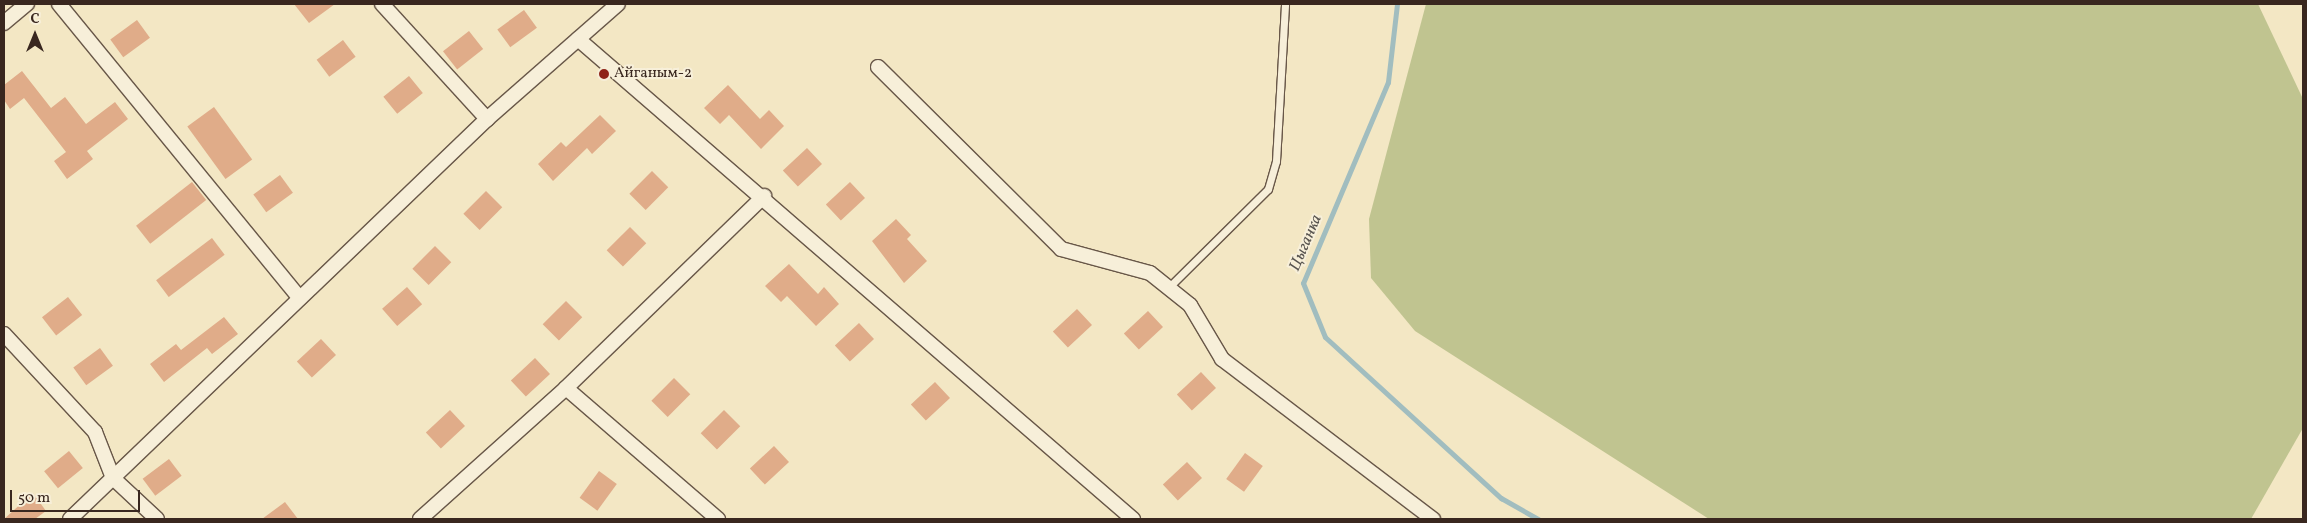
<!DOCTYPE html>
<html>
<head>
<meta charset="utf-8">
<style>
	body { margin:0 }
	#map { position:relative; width:2307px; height:523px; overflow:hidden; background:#f3e7c4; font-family:Vollkorn,serif }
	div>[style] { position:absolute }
	.green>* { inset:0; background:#c0c490 }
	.stream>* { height:5px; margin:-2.5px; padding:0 2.5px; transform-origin:2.5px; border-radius:2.5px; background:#a1bdbf }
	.building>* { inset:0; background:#e0ac89; transform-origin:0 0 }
	.roads { filter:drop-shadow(1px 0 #685748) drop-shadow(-1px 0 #685748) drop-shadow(0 1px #685748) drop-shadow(0 -1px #685748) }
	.lane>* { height:7px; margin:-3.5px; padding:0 3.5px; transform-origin:3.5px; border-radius:3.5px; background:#f7efd9 }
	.street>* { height:14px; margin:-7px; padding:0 7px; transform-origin:7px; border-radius:7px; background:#f7efd9 }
	.dots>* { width:14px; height:14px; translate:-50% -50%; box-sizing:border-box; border:2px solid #f7efd9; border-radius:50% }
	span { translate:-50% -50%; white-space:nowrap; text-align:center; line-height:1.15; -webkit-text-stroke:4px #f7efd9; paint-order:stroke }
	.poi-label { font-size:15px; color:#39271f }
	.left { translate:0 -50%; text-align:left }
	.water-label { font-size:16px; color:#58544f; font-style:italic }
	.frame { position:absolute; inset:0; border:5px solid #39271f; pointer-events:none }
	.north { position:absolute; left:10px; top:10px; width:50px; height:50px; -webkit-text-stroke:4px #f7efd9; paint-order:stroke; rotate:0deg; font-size:14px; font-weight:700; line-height:20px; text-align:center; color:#39271f }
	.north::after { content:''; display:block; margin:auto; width:18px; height:22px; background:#39271f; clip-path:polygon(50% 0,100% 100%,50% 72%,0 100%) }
	.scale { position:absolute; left:10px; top:490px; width:130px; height:22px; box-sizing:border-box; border:2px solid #39271f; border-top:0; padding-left:6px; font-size:15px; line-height:18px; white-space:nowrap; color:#39271f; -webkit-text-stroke:4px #f7efd9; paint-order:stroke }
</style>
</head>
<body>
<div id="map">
	<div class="green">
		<div style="clip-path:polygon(1426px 4px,2258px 4px,2303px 99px,2303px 428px,2251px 519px,1709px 519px,1415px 331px,1371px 278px,1369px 219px)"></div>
	</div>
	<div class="stream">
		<div style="left:1397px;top:4px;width:79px;rotate:96.6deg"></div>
		<div style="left:1388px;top:82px;width:218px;rotate:112.9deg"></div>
		<div style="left:1303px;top:283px;width:58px;rotate:67.8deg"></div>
		<div style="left:1325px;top:337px;width:239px;rotate:42.5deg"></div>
		<div style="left:1501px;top:498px;width:43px;rotate:29.6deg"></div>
	</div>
	<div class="building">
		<div style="clip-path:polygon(294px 4px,335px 4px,309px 23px)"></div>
		<div style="left:524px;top:10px;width:22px;height:33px;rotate:54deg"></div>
		<div style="left:137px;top:20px;width:22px;height:33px;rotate:54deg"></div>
		<div style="left:469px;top:31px;width:23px;height:33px;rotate:52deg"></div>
		<div style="left:343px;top:40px;width:21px;height:33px;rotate:53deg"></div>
		<div style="clip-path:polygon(22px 71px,51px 108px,65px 97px,86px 124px,115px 102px,128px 119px,87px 151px,93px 159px,67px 179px,54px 161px,66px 152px,24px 98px,10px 109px,4px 100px,4px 85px)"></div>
		<div style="left:409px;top:76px;width:22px;height:33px;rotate:51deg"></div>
		<div style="clip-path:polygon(728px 85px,760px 119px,769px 110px,784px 126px,761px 149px,729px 115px,720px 124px,704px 108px)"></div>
		<div style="left:214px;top:107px;width:65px;height:33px;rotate:54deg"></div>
		<div style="clip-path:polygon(600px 115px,616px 131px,592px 154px,587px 148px,553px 181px,538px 164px,561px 142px,566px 147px)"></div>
		<div style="left:807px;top:148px;width:22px;height:33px;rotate:47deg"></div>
		<div style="left:652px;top:171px;width:23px;height:32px;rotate:45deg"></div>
		<div style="left:280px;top:175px;width:22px;height:33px;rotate:54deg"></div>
		<div style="left:192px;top:182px;width:23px;height:71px;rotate:52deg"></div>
		<div style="left:850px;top:182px;width:22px;height:33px;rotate:47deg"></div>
		<div style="left:486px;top:191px;width:23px;height:32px;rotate:45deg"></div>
		<div style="clip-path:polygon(896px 219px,911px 235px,907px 239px,927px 261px,904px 283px,872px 241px)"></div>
		<div style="left:630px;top:227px;width:23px;height:33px;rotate:45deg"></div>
		<div style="left:212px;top:238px;width:21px;height:70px;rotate:53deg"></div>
		<div style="left:435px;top:246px;width:23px;height:32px;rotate:45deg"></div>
		<div style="clip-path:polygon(789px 264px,818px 294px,824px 287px,839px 304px,816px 326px,787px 296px,781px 302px,765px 286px)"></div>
		<div style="left:407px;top:287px;width:23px;height:33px;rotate:49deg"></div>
		<div style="left:68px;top:297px;width:23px;height:33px;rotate:52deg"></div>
		<div style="left:566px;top:301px;width:23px;height:33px;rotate:45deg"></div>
		<div style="left:1077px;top:309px;width:22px;height:33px;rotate:47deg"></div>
		<div style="left:1148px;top:311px;width:22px;height:33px;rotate:47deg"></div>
		<div style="clip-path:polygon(224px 317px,238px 334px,212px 354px,207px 348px,164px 382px,150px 364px,176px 344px,181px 350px)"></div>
		<div style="left:859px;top:323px;width:22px;height:33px;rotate:47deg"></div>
		<div style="left:321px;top:339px;width:22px;height:33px;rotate:47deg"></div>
		<div style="left:100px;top:348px;width:22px;height:33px;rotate:54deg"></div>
		<div style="left:535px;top:358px;width:22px;height:33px;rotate:47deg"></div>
		<div style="left:1201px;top:372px;width:22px;height:33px;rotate:47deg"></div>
		<div style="left:674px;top:378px;width:23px;height:32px;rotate:45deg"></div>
		<div style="left:935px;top:382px;width:22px;height:33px;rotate:47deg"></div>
		<div style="left:450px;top:410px;width:22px;height:33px;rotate:47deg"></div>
		<div style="left:724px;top:410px;width:23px;height:33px;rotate:45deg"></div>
		<div style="left:774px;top:446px;width:22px;height:33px;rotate:47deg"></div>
		<div style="left:69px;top:451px;width:22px;height:32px;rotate:51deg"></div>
		<div style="left:1245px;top:453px;width:22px;height:32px;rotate:36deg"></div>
		<div style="left:169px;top:459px;width:21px;height:33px;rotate:53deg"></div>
		<div style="left:1187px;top:462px;width:22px;height:33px;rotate:47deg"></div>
		<div style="left:599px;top:471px;width:22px;height:33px;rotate:36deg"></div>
		<div style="clip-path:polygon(33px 493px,46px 511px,35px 519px,4px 519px)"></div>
		<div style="clip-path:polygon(285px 502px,298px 519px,262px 519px)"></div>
	</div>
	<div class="roads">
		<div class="lane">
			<div style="left:1169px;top:287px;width:139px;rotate:-44.7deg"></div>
			<div style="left:1268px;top:189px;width:29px;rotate:-74deg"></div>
			<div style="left:1276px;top:161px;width:157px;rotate:-86.7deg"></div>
		</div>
		<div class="street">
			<div style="left:59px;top:4px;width:380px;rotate:50.7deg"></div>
			<div style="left:382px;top:4px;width:156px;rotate:47.6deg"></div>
			<div style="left:4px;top:23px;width:30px;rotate:-40deg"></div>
			<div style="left:578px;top:39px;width:734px;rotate:40.86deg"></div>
			<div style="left:878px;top:67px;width:258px;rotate:44.8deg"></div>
			<div style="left:1061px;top:249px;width:92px;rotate:15.1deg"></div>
			<div style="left:1150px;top:273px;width:51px;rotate:38.7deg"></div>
			<div style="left:1190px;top:305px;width:63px;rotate:59.3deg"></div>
			<div style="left:1222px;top:359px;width:265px;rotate:37.2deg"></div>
			<div style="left:4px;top:334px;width:134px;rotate:47.1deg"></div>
			<div style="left:95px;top:432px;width:49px;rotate:68.6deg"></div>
			<div style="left:113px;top:478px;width:60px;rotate:43deg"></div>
			<div style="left:566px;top:388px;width:201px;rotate:40.8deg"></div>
			<div style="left:70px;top:519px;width:578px;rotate:-43.81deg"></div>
			<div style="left:487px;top:119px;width:174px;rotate:-41.3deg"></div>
			<div style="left:420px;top:519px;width:196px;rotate:-41.9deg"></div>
			<div style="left:566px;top:388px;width:276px;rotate:-44.1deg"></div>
		</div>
	</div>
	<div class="dots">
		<div style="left:604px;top:74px;background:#8f2418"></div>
	</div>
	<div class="poi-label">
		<span class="left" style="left:614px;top:74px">Айганым-2</span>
	</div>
	<div class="water-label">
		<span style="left:1306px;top:243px;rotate:-67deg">Цыганка</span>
	</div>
	<div class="frame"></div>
	<div class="north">С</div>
	<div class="scale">50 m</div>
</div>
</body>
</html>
